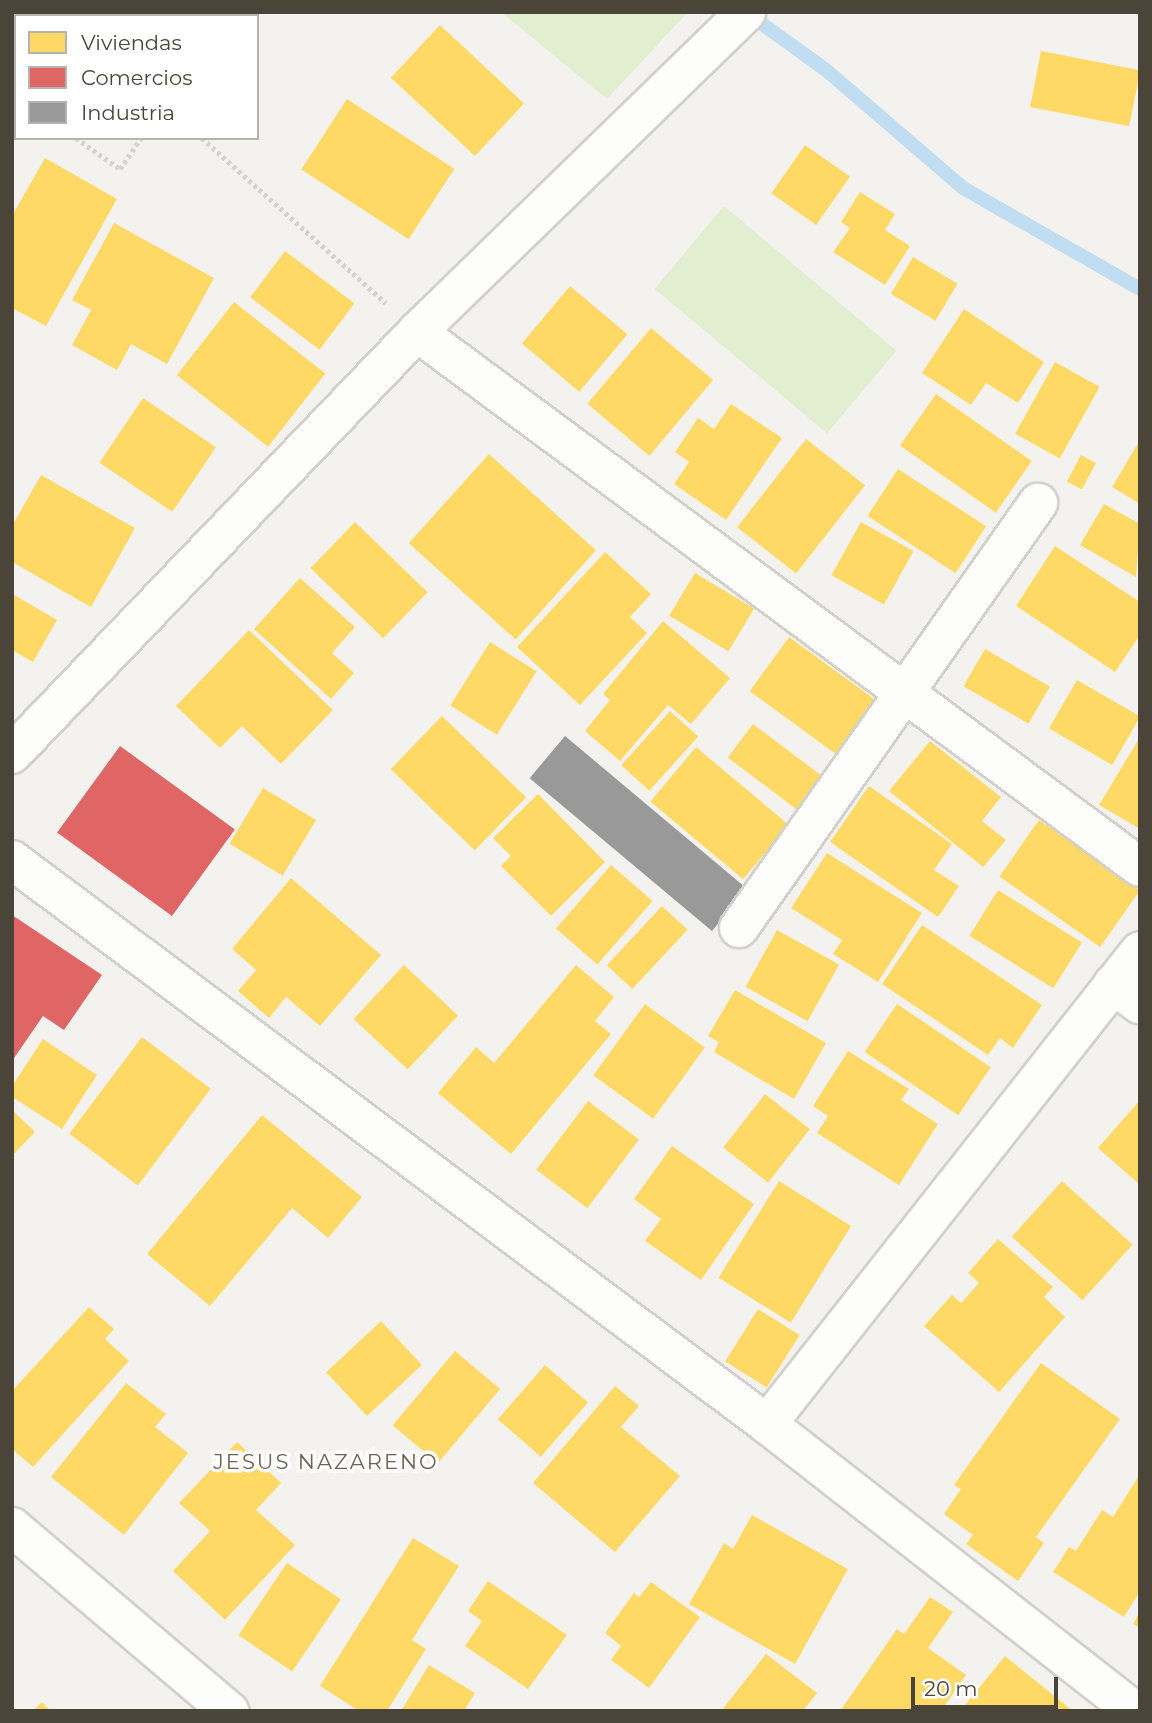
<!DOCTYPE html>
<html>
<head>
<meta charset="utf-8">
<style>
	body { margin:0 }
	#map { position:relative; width:1152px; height:1723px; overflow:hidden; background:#f4f2ee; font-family:Montserrat,sans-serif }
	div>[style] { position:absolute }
	.green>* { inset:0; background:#e1eecf; transform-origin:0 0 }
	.homes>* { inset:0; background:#ffd966; transform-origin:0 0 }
	.shops>* { inset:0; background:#e06666; transform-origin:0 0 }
	.industry>* { inset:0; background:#999; transform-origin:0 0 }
	.stream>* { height:14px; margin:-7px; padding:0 7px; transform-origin:7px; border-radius:7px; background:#c0ddf1 }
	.path>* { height:4.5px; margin-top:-2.25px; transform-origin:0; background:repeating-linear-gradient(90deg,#d3d2cc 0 3.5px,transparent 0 7px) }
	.roads { filter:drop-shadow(2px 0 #d2d0cb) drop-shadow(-2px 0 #d2d0cb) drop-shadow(0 2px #d2d0cb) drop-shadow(0 -2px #d2d0cb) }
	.minor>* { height:38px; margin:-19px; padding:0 19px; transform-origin:19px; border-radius:19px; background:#fdfdfc }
	.tertiary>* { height:38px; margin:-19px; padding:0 19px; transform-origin:19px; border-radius:19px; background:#fdfdfc }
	span { translate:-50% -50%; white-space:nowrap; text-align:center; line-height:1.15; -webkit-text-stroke:7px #fff; paint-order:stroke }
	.neighbourhood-label { font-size:21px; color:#6e6250; letter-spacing:2px }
	.frame { position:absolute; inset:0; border:14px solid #4b4439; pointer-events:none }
	.legend { position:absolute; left:14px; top:14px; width:245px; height:126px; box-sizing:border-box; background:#fff; border:2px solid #b7b4b0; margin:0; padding:9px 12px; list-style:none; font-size:21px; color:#4b4439 }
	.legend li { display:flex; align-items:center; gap:14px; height:35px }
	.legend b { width:35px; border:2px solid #b7b4b0 }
	.scale { position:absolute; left:911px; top:1677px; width:147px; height:32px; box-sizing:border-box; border:4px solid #4b4439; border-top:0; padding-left:9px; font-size:21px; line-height:24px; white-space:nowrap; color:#4b4439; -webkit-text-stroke:5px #fff; paint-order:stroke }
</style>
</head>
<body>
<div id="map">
	<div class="green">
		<div style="clip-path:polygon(501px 12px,688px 12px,607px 99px)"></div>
		<div style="left:724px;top:206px;width:225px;height:108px;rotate:40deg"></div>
	</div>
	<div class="homes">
		<div style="clip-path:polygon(29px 12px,156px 12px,153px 16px)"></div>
		<div style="left:440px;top:25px;width:115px;height:72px;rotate:43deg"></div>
		<div style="left:1041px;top:51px;width:101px;height:57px;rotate:11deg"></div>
		<div style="left:347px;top:99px;width:128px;height:84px;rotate:33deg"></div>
		<div style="left:805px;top:145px;width:55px;height:59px;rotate:35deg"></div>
		<div style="clip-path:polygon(45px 158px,117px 199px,46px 326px,12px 308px,12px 216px)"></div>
		<div style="clip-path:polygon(860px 192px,895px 214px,885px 230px,910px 246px,885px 285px,833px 252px,850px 228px,841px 222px)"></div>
		<div style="clip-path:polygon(114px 223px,214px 278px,167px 364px,131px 344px,117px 370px,72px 345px,91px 310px,72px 300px)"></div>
		<div style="left:285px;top:251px;width:87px;height:58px;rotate:37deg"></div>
		<div style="left:913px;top:257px;width:52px;height:43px;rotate:31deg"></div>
		<div style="left:570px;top:286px;width:75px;height:75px;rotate:40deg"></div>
		<div style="left:234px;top:302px;width:116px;height:93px;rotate:38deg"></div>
		<div style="clip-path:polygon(964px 309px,1044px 362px,1018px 403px,986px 383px,971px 405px,922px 373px)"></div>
		<div style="left:651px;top:328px;width:81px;height:99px;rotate:40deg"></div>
		<div style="left:1055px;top:362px;width:51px;height:82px;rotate:29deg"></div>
		<div style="left:936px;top:394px;width:117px;height:63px;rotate:35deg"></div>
		<div style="left:143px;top:398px;width:88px;height:78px;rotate:34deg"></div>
		<div style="clip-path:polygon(731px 404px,782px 438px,726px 520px,674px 484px,689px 462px,675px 452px,698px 418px,714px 429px)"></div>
		<div style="left:806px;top:439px;width:75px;height:112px;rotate:38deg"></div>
		<div style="clip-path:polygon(1140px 440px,1140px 504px,1112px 487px)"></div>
		<div style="left:489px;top:454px;width:144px;height:120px;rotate:42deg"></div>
		<div style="left:1081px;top:455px;width:17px;height:30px;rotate:28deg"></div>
		<div style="left:898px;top:469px;width:105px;height:56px;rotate:33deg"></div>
		<div style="clip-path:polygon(41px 475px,135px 528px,91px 607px,12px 562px,12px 526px)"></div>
		<div style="clip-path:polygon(1104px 504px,1140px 524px,1136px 577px,1080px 545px)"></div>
		<div style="left:355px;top:522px;width:101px;height:64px;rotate:44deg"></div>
		<div style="left:861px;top:522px;width:60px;height:61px;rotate:29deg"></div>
		<div style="clip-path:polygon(1055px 546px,1140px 602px,1140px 635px,1115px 672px,1016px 606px)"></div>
		<div style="clip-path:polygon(605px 552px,651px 594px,630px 617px,647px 633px,580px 705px,517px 647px)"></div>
		<div style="left:695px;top:573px;width:69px;height:50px;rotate:31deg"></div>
		<div style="clip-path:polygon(300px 578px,355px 627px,332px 653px,354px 673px,331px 699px,254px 629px)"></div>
		<div style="clip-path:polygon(14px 595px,57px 620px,33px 662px,12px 650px)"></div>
		<div style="clip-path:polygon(663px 621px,730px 678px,691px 724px,668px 705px,620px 761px,585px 731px,610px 700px,603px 694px)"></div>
		<div style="clip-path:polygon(249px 630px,333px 710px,281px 764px,242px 726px,220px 748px,176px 706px)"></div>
		<div style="left:789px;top:637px;width:108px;height:67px;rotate:36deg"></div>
		<div style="left:490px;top:642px;width:55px;height:75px;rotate:32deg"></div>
		<div style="left:985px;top:649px;width:75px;height:43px;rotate:30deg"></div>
		<div style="left:1077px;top:680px;width:73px;height:56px;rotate:30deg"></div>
		<div style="left:670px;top:711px;width:38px;height:73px;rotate:42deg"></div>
		<div style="left:442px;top:716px;width:117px;height:74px;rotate:44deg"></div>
		<div style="left:753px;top:724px;width:87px;height:42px;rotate:37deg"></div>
		<div style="clip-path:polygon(1140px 737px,1140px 829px,1099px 805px)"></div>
		<div style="clip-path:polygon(930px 741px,1001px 797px,982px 821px,1006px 840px,983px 867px,889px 791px)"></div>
		<div style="left:696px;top:747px;width:121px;height:71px;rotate:40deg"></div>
		<div style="clip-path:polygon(869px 786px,952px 844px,934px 870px,959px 886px,938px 917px,830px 842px)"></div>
		<div style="left:263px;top:788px;width:62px;height:65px;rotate:31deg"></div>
		<div style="clip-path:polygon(538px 794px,605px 862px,551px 916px,501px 866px,511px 856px,493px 838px)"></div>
		<div style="left:1039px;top:820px;width:123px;height:69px;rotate:35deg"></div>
		<div style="clip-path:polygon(827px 853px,922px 913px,878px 982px,833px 954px,842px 940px,791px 908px)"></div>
		<div style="left:611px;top:865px;width:55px;height:84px;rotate:41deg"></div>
		<div style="clip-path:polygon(291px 878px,381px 955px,320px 1026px,286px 997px,269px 1018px,238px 991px,256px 970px,232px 949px)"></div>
		<div style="left:998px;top:890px;width:99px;height:54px;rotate:32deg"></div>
		<div style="left:662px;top:906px;width:35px;height:81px;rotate:43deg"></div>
		<div style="clip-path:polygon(922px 925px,1042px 1005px,1013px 1048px,1000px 1038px,988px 1055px,882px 984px)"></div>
		<div style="left:777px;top:930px;width:71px;height:65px;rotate:29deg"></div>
		<div style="left:404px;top:965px;width:74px;height:74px;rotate:43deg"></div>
		<div style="clip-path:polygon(576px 965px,614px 997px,595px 1021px,611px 1034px,511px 1154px,438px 1093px,476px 1047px,494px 1063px)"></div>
		<div style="clip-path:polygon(735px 990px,826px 1043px,794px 1099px,714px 1052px,719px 1042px,708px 1036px)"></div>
		<div style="left:645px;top:1004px;width:74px;height:88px;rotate:36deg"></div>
		<div style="left:897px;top:1004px;width:113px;height:58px;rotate:34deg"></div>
		<div style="left:142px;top:1037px;width:86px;height:121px;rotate:37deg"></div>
		<div style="clip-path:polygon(43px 1039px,97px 1075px,62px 1129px,12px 1097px,12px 1086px)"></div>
		<div style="clip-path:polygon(848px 1051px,909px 1089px,901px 1100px,938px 1124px,899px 1185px,817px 1133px,828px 1116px,813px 1106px)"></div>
		<div style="left:765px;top:1094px;width:57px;height:68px;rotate:38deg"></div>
		<div style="clip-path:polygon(1140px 1100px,1140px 1185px,1098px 1148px)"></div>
		<div style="left:588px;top:1101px;width:64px;height:86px;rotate:37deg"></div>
		<div style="clip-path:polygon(12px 1110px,35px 1132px,12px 1156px)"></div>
		<div style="clip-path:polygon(262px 1115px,362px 1197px,328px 1238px,292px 1208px,210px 1306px,147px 1254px)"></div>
		<div style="clip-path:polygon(672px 1146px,754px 1204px,701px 1280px,645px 1241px,661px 1219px,634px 1199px)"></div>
		<div style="left:779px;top:1181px;width:85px;height:114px;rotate:32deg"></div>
		<div style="left:1062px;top:1181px;width:95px;height:75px;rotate:42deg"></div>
		<div style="clip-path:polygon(998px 1239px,1053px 1287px,1044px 1297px,1065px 1317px,999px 1392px,924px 1326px,952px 1295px,961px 1303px,979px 1283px,968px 1273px)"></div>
		<div style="clip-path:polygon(89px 1307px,114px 1329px,105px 1339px,129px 1361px,33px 1467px,12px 1449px,12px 1391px)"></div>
		<div style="left:758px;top:1309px;width:49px;height:62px;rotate:32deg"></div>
		<div style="left:381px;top:1321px;width:60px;height:75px;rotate:47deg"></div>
		<div style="left:455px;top:1351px;width:59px;height:97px;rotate:40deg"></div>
		<div style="clip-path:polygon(1041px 1363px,1120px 1419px,1036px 1537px,1044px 1543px,1018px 1581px,966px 1544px,973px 1535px,944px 1514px,961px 1489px,954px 1485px)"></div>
		<div style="left:545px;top:1365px;width:57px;height:72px;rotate:41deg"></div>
		<div style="clip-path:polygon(126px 1383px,166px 1414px,155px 1427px,188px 1453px,124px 1535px,51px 1477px)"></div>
		<div style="clip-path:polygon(615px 1386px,639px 1406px,621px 1427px,680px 1476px,615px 1552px,533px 1483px)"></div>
		<div style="clip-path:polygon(237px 1442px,281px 1483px,256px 1510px,295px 1545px,225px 1620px,173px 1571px,210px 1531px,179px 1503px)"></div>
		<div style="clip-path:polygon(1140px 1474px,1140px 1591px,1124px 1617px,1053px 1572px,1069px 1547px,1076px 1551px,1102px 1510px,1113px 1517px)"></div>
		<div style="clip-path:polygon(752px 1515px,848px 1569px,795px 1664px,689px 1604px,724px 1543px,733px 1549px)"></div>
		<div style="clip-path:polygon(413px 1538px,459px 1566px,412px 1640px,426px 1649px,387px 1711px,359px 1711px,320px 1686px)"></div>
		<div style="left:287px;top:1563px;width:65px;height:87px;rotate:34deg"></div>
		<div style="clip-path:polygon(488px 1581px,567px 1635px,528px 1689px,465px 1646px,482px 1621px,468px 1611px)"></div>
		<div style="clip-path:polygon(651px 1582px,700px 1617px,649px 1688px,611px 1660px,621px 1646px,605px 1633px,634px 1593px,639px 1597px)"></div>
		<div style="clip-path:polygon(930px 1597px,953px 1612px,928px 1648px,966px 1675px,941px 1711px,840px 1711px,897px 1629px,904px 1634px)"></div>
		<div style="clip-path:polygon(1140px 1611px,1140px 1628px,1133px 1624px)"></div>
		<div style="clip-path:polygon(766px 1654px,817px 1693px,803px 1711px,721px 1711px)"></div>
		<div style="clip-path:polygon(1005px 1656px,1073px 1711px,960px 1711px)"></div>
		<div style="clip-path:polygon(429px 1665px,475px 1693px,464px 1711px,401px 1711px)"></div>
		<div style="clip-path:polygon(42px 1702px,50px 1711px,33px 1711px)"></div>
	</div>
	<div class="shops">
		<div style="left:120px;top:746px;width:142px;height:107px;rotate:36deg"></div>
		<div style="clip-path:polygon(12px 915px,102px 975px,64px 1030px,43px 1016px,12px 1061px)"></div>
	</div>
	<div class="industry">
		<div style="left:565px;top:736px;width:238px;height:55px;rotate:40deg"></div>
	</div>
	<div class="stream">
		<div style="left:747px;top:13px;width:97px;rotate:35.8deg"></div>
		<div style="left:826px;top:70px;width:181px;rotate:40.7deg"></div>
		<div style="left:963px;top:188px;width:204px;rotate:29.7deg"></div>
	</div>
	<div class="path">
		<div style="left:12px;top:93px;width:5px;rotate:37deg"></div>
		<div style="left:76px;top:138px;width:54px;rotate:35.2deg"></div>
		<div style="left:120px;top:169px;width:37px;rotate:-56deg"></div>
		<div style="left:202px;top:138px;width:247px;rotate:41.9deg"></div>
	</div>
	<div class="roads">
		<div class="minor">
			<div style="left:417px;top:332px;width:899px;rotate:36.5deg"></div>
			<div style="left:12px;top:860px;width:942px;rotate:36.76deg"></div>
			<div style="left:767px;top:1424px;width:466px;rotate:38deg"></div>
			<div style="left:739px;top:928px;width:520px;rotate:-54.87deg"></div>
			<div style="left:1113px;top:984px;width:34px;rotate:37deg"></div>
			<div style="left:767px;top:1424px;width:602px;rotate:-51.74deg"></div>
			<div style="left:12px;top:1527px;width:285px;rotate:40.3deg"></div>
		</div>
		<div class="tertiary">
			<div style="left:12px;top:754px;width:585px;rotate:-46.18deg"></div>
			<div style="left:417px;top:332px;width:459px;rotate:-44.2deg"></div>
		</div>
	</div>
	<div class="neighbourhood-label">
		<span style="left:326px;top:1462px">JESUS NAZARENO</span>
	</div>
	<div class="frame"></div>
	<ul class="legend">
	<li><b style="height:19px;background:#ffd966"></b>Viviendas</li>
	<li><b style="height:19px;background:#e06666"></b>Comercios</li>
	<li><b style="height:19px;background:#999"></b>Industria</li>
	</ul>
	<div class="scale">20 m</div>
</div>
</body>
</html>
